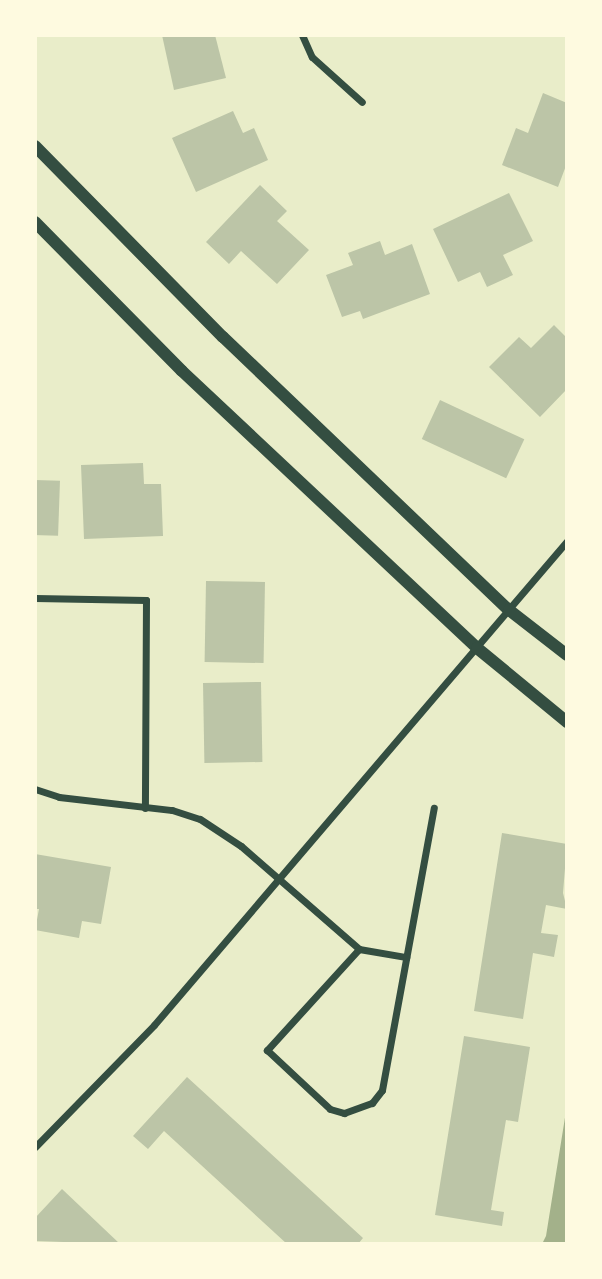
<!DOCTYPE html>
<html>
<head>
<meta charset="utf-8">
<style>
	body { margin:0 }
	#map { position:relative; width:602px; height:1279px; overflow:hidden; background:#e9edc9; font-family:"Golos Text",sans-serif }
	div>[style] { position:absolute }
	.water>* { inset:0; background:#a3b18a }
	.building>* { inset:0; background:#bcc5a7; transform-origin:0 0 }
	.minor>* { height:7px; margin:-3.5px; padding:0 3.5px; transform-origin:3.5px; border-radius:3.5px; background:#344e41 }
	.tertiary>* { height:12px; margin:-6px; padding:0 6px; transform-origin:6px; border-radius:6px; background:#344e41 }
	span { translate:-50% -50%; white-space:nowrap; text-align:center; line-height:1.15; -webkit-text-stroke:5px #fefae0; paint-order:stroke }
	.frame { position:absolute; inset:0; border:37px solid #fefae0; pointer-events:none }
</style>
</head>
<body>
<div id="map">
	<div class="water">
		<div style="clip-path:polygon(567px 1105px,567px 1244px,542px 1244px,546px 1236px)"></div>
	</div>
	<div class="building">
		<div style="clip-path:polygon(162px 35px,215px 35px,226px 78px,174px 90px)"></div>
		<div style="clip-path:polygon(543px 93px,567px 103px,567px 163px,558px 187px,502px 165px,516px 128px,528px 133px)"></div>
		<div style="clip-path:polygon(233px 111px,243px 133px,254px 128px,268px 160px,196px 192px,172px 138px)"></div>
		<div style="clip-path:polygon(260px 185px,287px 211px,277px 221px,309px 250px,277px 284px,241px 251px,229px 264px,206px 242px)"></div>
		<div style="clip-path:polygon(509px 193px,533px 241px,503px 255px,513px 275px,487px 287px,480px 272px,458px 282px,433px 229px)"></div>
		<div style="clip-path:polygon(380px 241px,385px 255px,412px 244px,430px 294px,363px 319px,360px 311px,342px 317px,326px 275px,353px 265px,348px 253px)"></div>
		<div style="clip-path:polygon(554px 325px,567px 338px,567px 389px,540px 417px,489px 367px,519px 337px,531px 348px)"></div>
		<div style="left:440px;top:400px;width:93px;height:43px;rotate:25deg"></div>
		<div style="clip-path:polygon(143px 463px,144px 484px,161px 484px,163px 536px,84px 539px,81px 465px)"></div>
		<div style="left:35px;top:480px;width:25px;height:55px;rotate:2deg"></div>
		<div style="left:206px;top:581px;width:59px;height:81px;rotate:1deg"></div>
		<div style="left:261px;top:682px;width:80px;height:58px;rotate:89deg"></div>
		<div style="clip-path:polygon(502px 833px,567px 844px,563px 893px,567px 909px,546px 905px,541px 933px,558px 935px,554px 957px,533px 953px,523px 1019px,474px 1011px)"></div>
		<div style="clip-path:polygon(35px 854px,111px 867px,101px 924px,82px 921px,79px 938px,35px 930px,39px 909px,35px 909px)"></div>
		<div style="clip-path:polygon(464px 1036px,530px 1047px,518px 1122px,506px 1120px,491px 1210px,504px 1212px,502px 1226px,435px 1215px)"></div>
		<div style="clip-path:polygon(187px 1077px,363px 1238px,358px 1244px,287px 1244px,164px 1131px,148px 1149px,133px 1136px)"></div>
		<div style="clip-path:polygon(62px 1189px,120px 1244px,35px 1241px,35px 1218px)"></div>
	</div>
	<div class="minor">
		<div style="left:302px;top:35px;width:24px;rotate:66deg"></div>
		<div style="left:312px;top:57px;width:67px;rotate:42deg"></div>
		<div style="left:35px;top:598px;width:111px;rotate:1deg"></div>
		<div style="left:146px;top:600px;width:208px;rotate:90.3deg"></div>
		<div style="left:35px;top:789px;width:25px;rotate:18deg"></div>
		<div style="left:59px;top:797px;width:114px;rotate:6.6deg"></div>
		<div style="left:172px;top:810px;width:29px;rotate:18deg"></div>
		<div style="left:200px;top:819px;width:49px;rotate:33.4deg"></div>
		<div style="left:241px;top:846px;width:157px;rotate:41.1deg"></div>
		<div style="left:359px;top:949px;width:48px;rotate:9.7deg"></div>
		<div style="left:359px;top:949px;width:137px;rotate:132.3deg"></div>
		<div style="left:267px;top:1050px;width:86px;rotate:43.1deg"></div>
		<div style="left:330px;top:1109px;width:15px;rotate:16deg"></div>
		<div style="left:344px;top:1113px;width:30px;rotate:-20deg"></div>
		<div style="left:372px;top:1103px;width:16px;rotate:-52deg"></div>
		<div style="left:382px;top:1090px;width:287px;rotate:-79.6deg"></div>
		<div style="left:35px;top:1147px;width:170px;rotate:-45.7deg"></div>
		<div style="left:154px;top:1025px;width:636px;rotate:-49.53deg"></div>
	</div>
	<div class="tertiary">
		<div style="left:35px;top:146px;width:268px;rotate:45.5deg"></div>
		<div style="left:223px;top:337px;width:395px;rotate:43.7deg"></div>
		<div style="left:509px;top:610px;width:73px;rotate:37.8deg"></div>
		<div style="left:35px;top:222px;width:209px;rotate:45.4deg"></div>
		<div style="left:182px;top:371px;width:405px;rotate:43.2deg"></div>
		<div style="left:477px;top:648px;width:117px;rotate:39.4deg"></div>
	</div>
	<div class="frame"></div>
</div>
</body>
</html>
